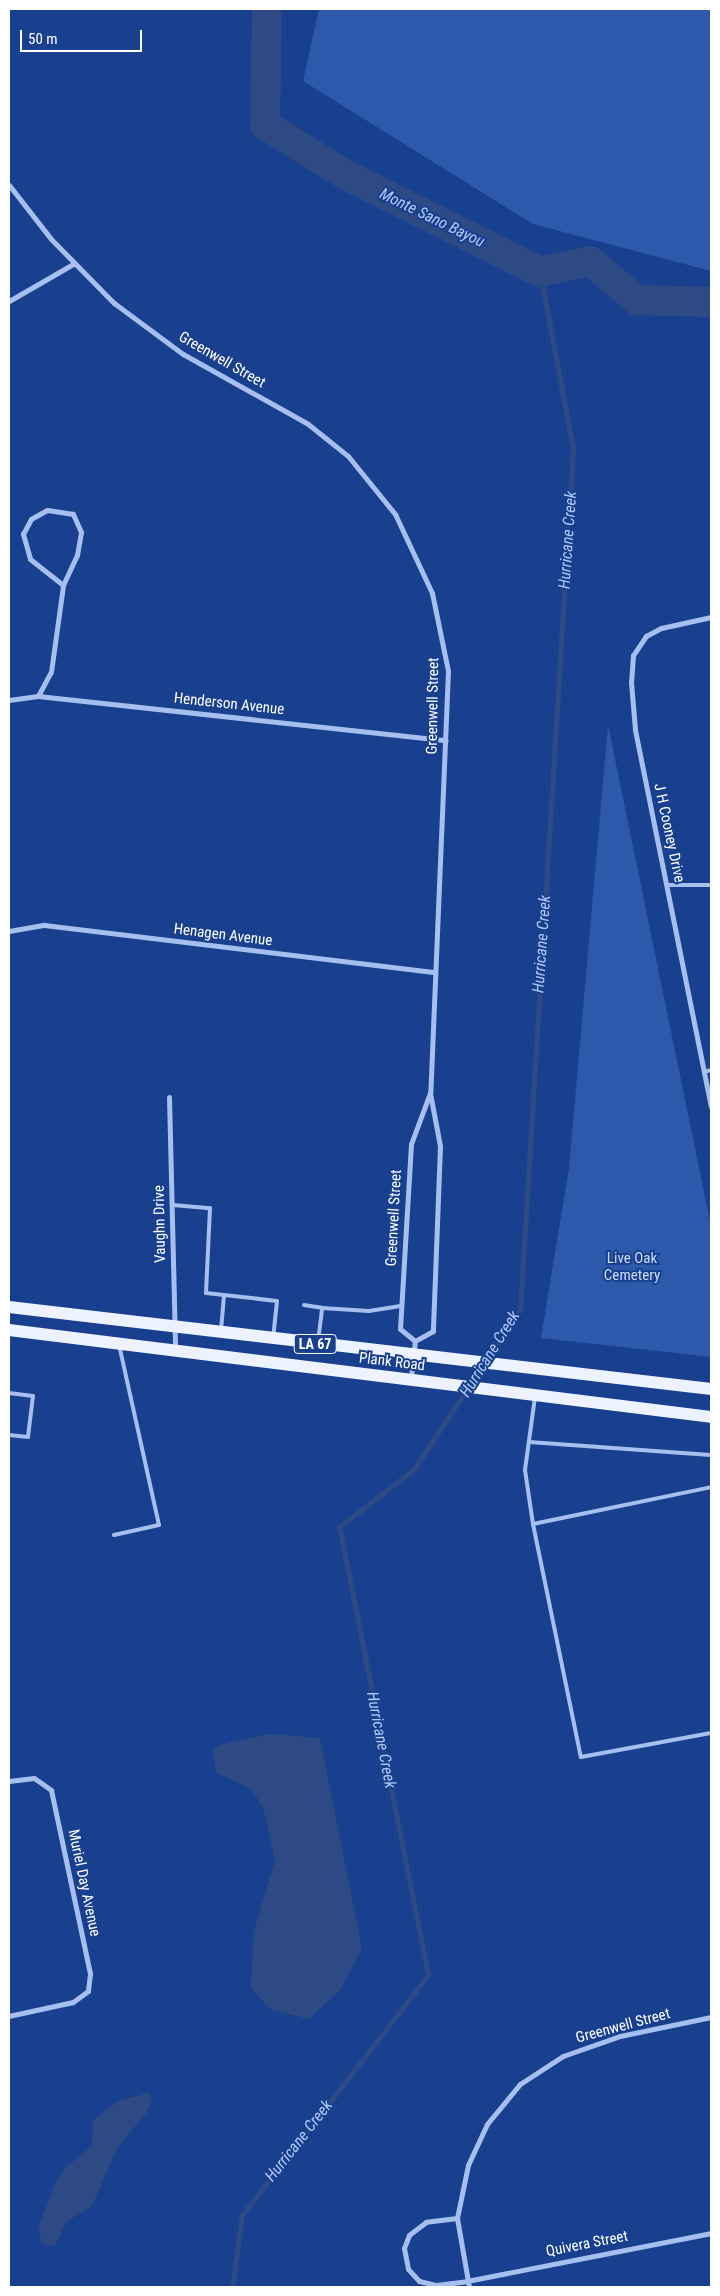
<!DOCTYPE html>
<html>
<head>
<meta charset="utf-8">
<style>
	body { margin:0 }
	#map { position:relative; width:720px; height:2296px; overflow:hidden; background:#19408e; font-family:"Roboto Condensed",sans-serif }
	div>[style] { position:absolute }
	.green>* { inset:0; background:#2c59ac }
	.water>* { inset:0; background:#2e4a84 }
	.stream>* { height:5px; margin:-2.5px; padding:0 2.5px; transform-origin:2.5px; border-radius:2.5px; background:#2e4a84 }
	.river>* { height:30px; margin:-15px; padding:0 15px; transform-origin:15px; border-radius:15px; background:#2e4a84 }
	.service>* { height:4px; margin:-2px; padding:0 2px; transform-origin:2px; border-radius:2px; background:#a6bfee }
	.minor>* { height:5px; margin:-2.5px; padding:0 2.5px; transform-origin:2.5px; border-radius:2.5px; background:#a6bfee }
	.primary>* { height:12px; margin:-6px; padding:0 6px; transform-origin:6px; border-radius:6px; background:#edf2ff }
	span { translate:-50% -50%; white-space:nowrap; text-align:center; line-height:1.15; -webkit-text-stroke:4px #19408e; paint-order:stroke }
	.shield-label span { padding:1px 4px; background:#19408e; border:1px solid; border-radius:4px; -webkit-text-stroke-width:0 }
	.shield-label { font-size:14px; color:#fff; font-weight:700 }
	.street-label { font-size:15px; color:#fff }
	.park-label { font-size:15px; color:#ccdcfa }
	.water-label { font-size:16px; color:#b2caf5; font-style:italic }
	.frame { position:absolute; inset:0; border:10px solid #fff; pointer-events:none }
	.scale { position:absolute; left:20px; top:30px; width:122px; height:22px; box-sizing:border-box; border:2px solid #fff; border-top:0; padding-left:6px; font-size:15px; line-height:18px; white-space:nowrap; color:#fff; -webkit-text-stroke:4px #19408e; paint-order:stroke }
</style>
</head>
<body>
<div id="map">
	<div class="green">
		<div style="clip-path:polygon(319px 9px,711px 9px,711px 271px,533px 224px,303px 81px)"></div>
		<div style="clip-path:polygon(608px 725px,711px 1226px,711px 1357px,541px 1338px,569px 1168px)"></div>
	</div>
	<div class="water">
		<div style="clip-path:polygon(268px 1734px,320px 1738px,362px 1948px,341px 1989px,309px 2019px,270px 2009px,251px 1988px,254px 1931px,275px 1860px,263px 1807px,250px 1788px,217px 1773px,214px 1762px,213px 1749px,220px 1745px)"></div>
		<div style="clip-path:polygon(149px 2093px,152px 2099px,147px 2112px,117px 2148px,92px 2206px,66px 2222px,55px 2246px,41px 2243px,39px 2226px,55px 2184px,65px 2168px,92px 2146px,93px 2120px,118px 2101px)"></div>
	</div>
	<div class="stream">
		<div style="left:232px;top:2287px;width:73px;rotate:-82.1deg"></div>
		<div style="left:242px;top:2215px;width:304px;rotate:-52.2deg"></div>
		<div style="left:428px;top:1975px;width:457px;rotate:-101.2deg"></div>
		<div style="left:339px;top:1527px;width:95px;rotate:-37.7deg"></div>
		<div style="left:414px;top:1469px;width:191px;rotate:-56.3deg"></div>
		<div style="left:520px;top:1310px;width:863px;rotate:-86.48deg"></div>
		<div style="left:573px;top:449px;width:180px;rotate:-100.6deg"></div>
	</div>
	<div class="river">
		<div style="left:267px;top:9px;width:116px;rotate:91deg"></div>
		<div style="left:265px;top:125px;width:95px;rotate:31.7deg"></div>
		<div style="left:346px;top:175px;width:217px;rotate:26.6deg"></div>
		<div style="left:540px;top:272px;width:51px;rotate:-12.4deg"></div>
		<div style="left:590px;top:261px;width:61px;rotate:39.7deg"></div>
		<div style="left:637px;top:300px;width:74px;rotate:1.5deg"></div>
	</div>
	<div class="service">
		<div style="left:667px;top:885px;width:44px"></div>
		<div style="left:704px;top:1072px;width:7px;rotate:-16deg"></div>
		<div style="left:173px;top:1205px;width:37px;rotate:5deg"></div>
		<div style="left:210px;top:1208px;width:85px;rotate:92.7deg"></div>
		<div style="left:206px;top:1293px;width:71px;rotate:6.4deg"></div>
		<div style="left:277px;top:1301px;width:36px;rotate:96deg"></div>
		<div style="left:304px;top:1305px;width:18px;rotate:9deg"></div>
		<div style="left:221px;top:1330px;width:35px;rotate:-85deg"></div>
		<div style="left:318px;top:1342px;width:34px;rotate:-83deg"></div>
		<div style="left:322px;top:1308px;width:47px;rotate:3.7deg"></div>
		<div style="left:369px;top:1311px;width:32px;rotate:-9deg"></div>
		<div style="left:9px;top:1393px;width:24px;rotate:7deg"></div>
		<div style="left:33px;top:1396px;width:41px;rotate:97deg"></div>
		<div style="left:28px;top:1437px;width:19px;rotate:-174deg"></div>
		<div style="left:535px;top:1397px;width:74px;rotate:97.8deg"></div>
		<div style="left:525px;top:1470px;width:55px;rotate:81.6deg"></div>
		<div style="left:533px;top:1524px;width:182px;rotate:-11.7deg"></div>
		<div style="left:529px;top:1442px;width:182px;rotate:4.1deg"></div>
		<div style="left:533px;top:1524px;width:238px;rotate:78.4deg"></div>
		<div style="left:581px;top:1757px;width:132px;rotate:-10.5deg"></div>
		<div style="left:114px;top:1535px;width:46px;rotate:-12.5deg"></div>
		<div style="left:159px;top:1525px;width:184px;rotate:-102.5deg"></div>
	</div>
	<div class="minor">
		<div style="left:9px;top:185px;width:68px;rotate:52.1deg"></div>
		<div style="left:51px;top:239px;width:90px;rotate:45.5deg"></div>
		<div style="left:114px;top:303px;width:86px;rotate:36.5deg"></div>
		<div style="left:183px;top:354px;width:143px;rotate:29.2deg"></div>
		<div style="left:308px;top:424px;width:51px;rotate:38.7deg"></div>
		<div style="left:348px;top:456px;width:75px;rotate:51deg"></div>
		<div style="left:395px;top:514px;width:87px;rotate:64.9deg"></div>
		<div style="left:432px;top:593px;width:80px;rotate:78.4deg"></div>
		<div style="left:448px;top:671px;width:422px;rotate:92.4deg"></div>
		<div style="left:430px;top:1093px;width:54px;rotate:79.3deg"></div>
		<div style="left:440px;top:1146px;width:185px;rotate:92.2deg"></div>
		<div style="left:433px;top:1331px;width:21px;rotate:151deg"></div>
		<div style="left:9px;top:301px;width:74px;rotate:-30deg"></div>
		<div style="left:711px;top:617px;width:51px;rotate:167.6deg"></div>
		<div style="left:661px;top:628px;width:17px;rotate:152deg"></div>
		<div style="left:646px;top:636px;width:23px;rotate:124deg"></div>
		<div style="left:633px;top:655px;width:27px;rotate:94deg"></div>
		<div style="left:631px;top:682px;width:48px;rotate:85.2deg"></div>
		<div style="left:635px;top:730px;width:384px;rotate:78.6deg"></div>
		<div style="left:38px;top:696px;width:27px;rotate:-62deg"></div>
		<div style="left:51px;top:672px;width:88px;rotate:-82.1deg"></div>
		<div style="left:63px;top:585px;width:33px;rotate:-65deg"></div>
		<div style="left:77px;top:555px;width:23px;rotate:-80deg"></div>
		<div style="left:81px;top:532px;width:20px;rotate:-114deg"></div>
		<div style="left:73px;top:514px;width:26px;rotate:-171deg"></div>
		<div style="left:47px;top:510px;width:18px;rotate:151deg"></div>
		<div style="left:31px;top:519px;width:17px;rotate:118deg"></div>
		<div style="left:23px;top:534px;width:26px;rotate:74deg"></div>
		<div style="left:30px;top:559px;width:42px;rotate:38.2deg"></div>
		<div style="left:9px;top:700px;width:29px;rotate:-8deg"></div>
		<div style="left:38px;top:696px;width:410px;rotate:6.2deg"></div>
		<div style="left:9px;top:931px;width:36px;rotate:-10deg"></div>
		<div style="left:44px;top:925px;width:394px;rotate:6.9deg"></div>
		<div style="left:169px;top:1097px;width:252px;rotate:88.6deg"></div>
		<div style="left:415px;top:1341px;width:19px;rotate:-141deg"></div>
		<div style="left:400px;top:1329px;width:185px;rotate:-86.6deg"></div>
		<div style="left:411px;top:1144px;width:54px;rotate:-69.6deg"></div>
		<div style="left:411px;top:1378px;width:37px;rotate:-84deg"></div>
		<div style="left:9px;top:1781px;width:25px;rotate:-7deg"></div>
		<div style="left:34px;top:1778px;width:21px;rotate:35deg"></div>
		<div style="left:51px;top:1790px;width:188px;rotate:78deg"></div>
		<div style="left:90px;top:1974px;width:17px;rotate:97deg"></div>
		<div style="left:88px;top:1991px;width:19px;rotate:144deg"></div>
		<div style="left:73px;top:2002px;width:66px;rotate:167.7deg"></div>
		<div style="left:457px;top:2218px;width:31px;rotate:173deg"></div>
		<div style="left:426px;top:2222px;width:21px;rotate:143deg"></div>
		<div style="left:409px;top:2235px;width:14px;rotate:111deg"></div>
		<div style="left:404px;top:2248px;width:21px;rotate:79deg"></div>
		<div style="left:408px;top:2269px;width:16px;rotate:47deg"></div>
		<div style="left:419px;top:2281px;width:17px;rotate:13deg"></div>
		<div style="left:436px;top:2285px;width:31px;rotate:-7deg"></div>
		<div style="left:467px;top:2281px;width:249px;rotate:-11.1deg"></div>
		<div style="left:469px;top:2287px;width:70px;rotate:-99.9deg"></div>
		<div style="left:457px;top:2218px;width:54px;rotate:-78.3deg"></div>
		<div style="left:468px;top:2165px;width:45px;rotate:-65.1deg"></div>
		<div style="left:487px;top:2124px;width:52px;rotate:-50.5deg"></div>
		<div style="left:520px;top:2084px;width:51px;rotate:-33.1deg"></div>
		<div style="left:563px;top:2056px;width:60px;rotate:-19.3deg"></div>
		<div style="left:620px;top:2036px;width:93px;rotate:-11.8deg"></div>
	</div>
	<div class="primary">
		<div style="left:9px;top:1307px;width:707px;rotate:6.66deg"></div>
		<div style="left:9px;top:1330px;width:707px;rotate:7.06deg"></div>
	</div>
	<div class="shield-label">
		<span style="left:315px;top:1344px">LA 67</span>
	</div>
	<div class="street-label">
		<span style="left:222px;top:360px;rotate:30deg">Greenwell Street</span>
		<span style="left:229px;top:704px;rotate:6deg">Henderson Avenue</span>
		<span style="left:433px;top:706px;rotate:-89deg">Greenwell Street</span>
		<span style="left:669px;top:833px;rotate:78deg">J H Cooney Drive</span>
		<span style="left:223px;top:935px;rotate:7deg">Henagen Avenue</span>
		<span style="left:394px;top:1218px;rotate:-87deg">Greenwell Street</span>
		<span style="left:160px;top:1224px;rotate:-91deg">Vaughn Drive</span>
		<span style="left:392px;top:1362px;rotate:7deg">Plank Road</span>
		<span style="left:84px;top:1883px;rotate:78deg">Muriel Day Avenue</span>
		<span style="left:623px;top:2026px;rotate:-15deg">Greenwell Street</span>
		<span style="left:587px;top:2244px;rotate:-11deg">Quivera Street</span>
	</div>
	<div class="park-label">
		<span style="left:632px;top:1267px">Live Oak<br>Cemetery</span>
	</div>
	<div class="water-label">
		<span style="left:432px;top:218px;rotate:26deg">Monte Sano Bayou</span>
		<span style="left:568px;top:540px;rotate:-86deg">Hurricane Creek</span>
		<span style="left:542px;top:944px;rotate:-86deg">Hurricane Creek</span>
		<span style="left:490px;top:1354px;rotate:-58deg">Hurricane Creek</span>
		<span style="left:381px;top:1740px;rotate:79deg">Hurricane Creek</span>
		<span style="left:299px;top:2141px;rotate:-52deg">Hurricane Creek</span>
	</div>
	<div class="frame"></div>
	<div class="scale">50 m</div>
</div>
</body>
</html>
